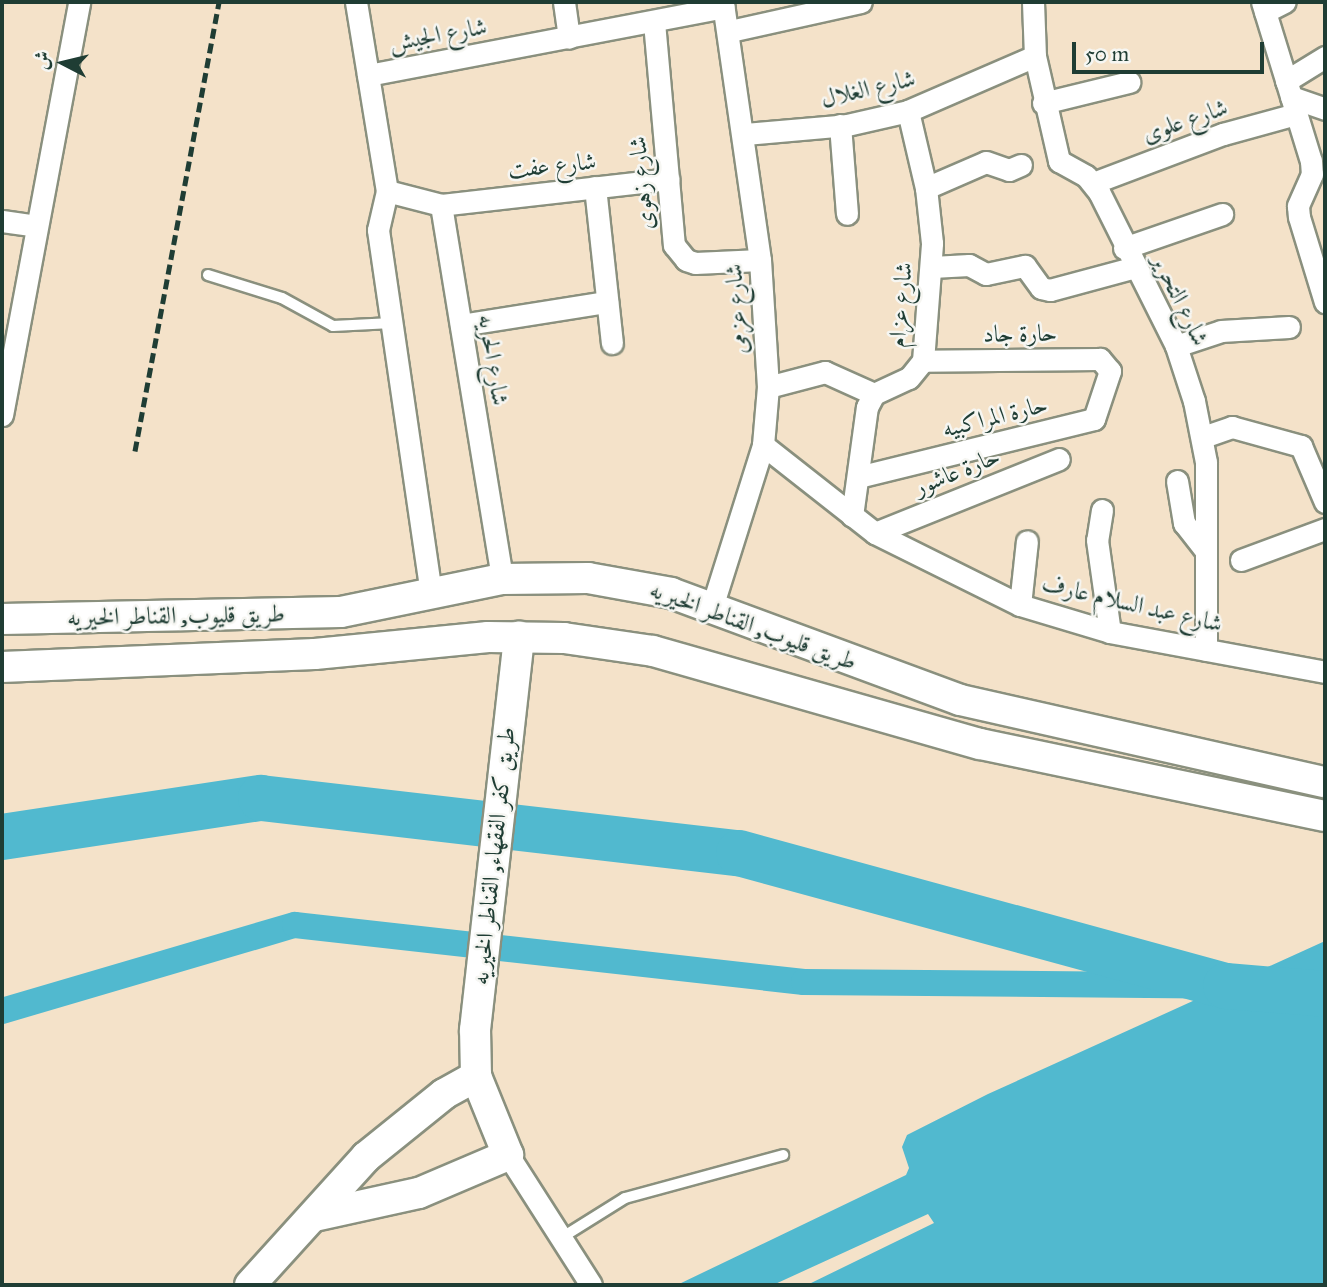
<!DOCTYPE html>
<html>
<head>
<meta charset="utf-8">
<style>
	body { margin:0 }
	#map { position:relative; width:1327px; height:1287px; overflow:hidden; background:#f4e2c9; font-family:"IM FELL Great Primer",Amiri,serif }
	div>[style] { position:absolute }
	.water>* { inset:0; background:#51b9cf }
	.canal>* { height:26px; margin:-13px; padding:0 13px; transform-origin:13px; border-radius:13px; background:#51b9cf }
	.river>* { height:46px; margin:-23px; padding:0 23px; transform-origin:23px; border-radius:23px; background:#51b9cf }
	.roads { filter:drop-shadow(2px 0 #8a907e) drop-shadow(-2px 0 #8a907e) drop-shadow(0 2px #8a907e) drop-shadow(0 -2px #8a907e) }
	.lane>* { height:10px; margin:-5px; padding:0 5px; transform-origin:5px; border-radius:5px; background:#fff }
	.street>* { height:21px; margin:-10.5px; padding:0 10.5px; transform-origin:10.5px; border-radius:10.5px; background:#fff }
	.secondary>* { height:30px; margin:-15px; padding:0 15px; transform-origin:15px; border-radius:15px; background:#fff }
	.rail>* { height:5px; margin-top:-2.5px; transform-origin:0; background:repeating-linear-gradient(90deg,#1f3d34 0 10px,transparent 0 15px) }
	span { translate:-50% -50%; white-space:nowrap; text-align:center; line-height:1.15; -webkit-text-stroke:5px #f6f6f2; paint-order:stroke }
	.street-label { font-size:24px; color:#1f3d34 }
	.frame { position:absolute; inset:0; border:4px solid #1f3d34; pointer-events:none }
	.north { position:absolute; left:28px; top:28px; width:70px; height:70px; -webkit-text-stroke:5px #f6f6f2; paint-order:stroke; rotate:277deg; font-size:19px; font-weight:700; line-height:28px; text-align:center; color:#1f3d34 }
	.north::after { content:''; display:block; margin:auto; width:24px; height:32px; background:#1f3d34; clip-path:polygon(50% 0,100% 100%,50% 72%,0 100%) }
	.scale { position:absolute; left:1072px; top:42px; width:192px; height:32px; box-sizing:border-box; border:4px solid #1f3d34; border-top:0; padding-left:9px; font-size:21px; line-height:24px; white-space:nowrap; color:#1f3d34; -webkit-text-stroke:5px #f6f6f2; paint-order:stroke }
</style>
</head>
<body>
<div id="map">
	<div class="water">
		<div style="clip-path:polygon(1325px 941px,1325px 1285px,807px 1285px,934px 1223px,928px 1214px,773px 1285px,677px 1285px,906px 1175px,909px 1168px,902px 1147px,907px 1135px,988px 1094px)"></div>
	</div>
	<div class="canal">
		<div style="left:2px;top:1011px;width:305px;rotate:-16.4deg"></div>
		<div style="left:295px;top:925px;width:512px;rotate:6.39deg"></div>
		<div style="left:804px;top:982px;width:422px;rotate:0.5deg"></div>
	</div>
	<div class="river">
		<div style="left:2px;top:837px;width:262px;rotate:-8.6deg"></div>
		<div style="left:261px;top:798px;width:481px;rotate:6.6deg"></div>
		<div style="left:739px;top:853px;width:505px;rotate:15.28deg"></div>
		<div style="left:1226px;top:986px;width:99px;rotate:4.6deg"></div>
	</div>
	<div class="roads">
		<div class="lane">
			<div style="left:208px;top:275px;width:77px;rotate:17.3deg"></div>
			<div style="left:282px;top:298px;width:58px;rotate:28.8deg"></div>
			<div style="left:333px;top:326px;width:59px;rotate:-2.9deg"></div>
			<div style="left:561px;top:1238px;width:75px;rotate:-32deg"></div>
			<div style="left:625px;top:1198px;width:164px;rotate:-15.2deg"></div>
		</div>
		<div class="street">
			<div style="left:356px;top:2px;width:192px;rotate:80.7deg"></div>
			<div style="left:387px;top:191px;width:40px;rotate:103deg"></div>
			<div style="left:378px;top:230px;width:368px;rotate:81.7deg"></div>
			<div style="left:564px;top:2px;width:36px;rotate:82deg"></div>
			<div style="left:1033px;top:2px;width:54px;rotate:87.9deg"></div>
			<div style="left:1035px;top:56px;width:108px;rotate:77.1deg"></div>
			<div style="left:1059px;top:161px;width:31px;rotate:29deg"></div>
			<div style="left:1086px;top:176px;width:21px;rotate:51deg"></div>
			<div style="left:1099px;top:192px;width:172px;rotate:63.4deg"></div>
			<div style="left:1176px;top:346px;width:58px;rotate:71.9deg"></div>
			<div style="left:1194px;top:401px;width:62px;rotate:78.9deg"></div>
			<div style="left:1206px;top:462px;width:188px;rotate:90deg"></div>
			<div style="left:1262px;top:2px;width:166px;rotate:72.9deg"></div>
			<div style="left:1311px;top:161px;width:13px;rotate:86deg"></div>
			<div style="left:1312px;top:174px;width:35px;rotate:114deg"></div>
			<div style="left:1298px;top:206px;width:11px;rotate:85deg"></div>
			<div style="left:1299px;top:217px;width:89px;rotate:73deg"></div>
			<div style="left:1265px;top:12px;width:22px;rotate:-27deg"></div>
			<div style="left:654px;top:22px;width:224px;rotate:84.9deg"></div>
			<div style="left:674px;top:245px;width:19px;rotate:51deg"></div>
			<div style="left:686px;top:260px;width:9px;rotate:18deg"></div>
			<div style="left:695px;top:263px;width:65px;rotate:-2.6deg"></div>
			<div style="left:730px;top:31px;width:134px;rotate:-12.5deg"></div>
			<div style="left:368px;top:75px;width:362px;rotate:-10.8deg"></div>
			<div style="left:1286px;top:81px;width:46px;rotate:-31.6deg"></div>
			<div style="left:1291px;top:97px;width:36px;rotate:19deg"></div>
			<div style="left:1043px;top:103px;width:89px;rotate:-13.7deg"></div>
			<div style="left:840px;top:125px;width:89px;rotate:85.5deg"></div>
			<div style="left:745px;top:134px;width:102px;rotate:-5deg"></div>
			<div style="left:847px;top:125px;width:63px;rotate:-12.9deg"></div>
			<div style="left:908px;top:111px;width:138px;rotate:-23.4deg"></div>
			<div style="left:1093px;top:183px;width:139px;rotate:-20.7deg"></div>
			<div style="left:1223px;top:134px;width:76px;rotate:-15.3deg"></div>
			<div style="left:595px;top:187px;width:157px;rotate:83.8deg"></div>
			<div style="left:926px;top:188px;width:65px;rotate:-23.4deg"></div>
			<div style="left:986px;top:162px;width:24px;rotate:19deg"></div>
			<div style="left:1009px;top:170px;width:13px;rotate:-23deg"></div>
			<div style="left:387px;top:191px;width:56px;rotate:14.5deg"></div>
			<div style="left:441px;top:205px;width:229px;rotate:-6.5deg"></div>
			<div style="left:441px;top:205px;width:379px;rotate:80.7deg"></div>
			<div style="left:2px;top:221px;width:35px;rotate:8deg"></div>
			<div style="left:1124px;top:248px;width:104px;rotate:-19.1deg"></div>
			<div style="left:932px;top:267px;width:37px;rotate:-3deg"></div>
			<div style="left:969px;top:265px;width:19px;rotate:28deg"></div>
			<div style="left:986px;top:274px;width:40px;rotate:-12deg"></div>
			<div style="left:1025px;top:266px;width:27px;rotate:54deg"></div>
			<div style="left:1041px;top:288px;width:9px;rotate:13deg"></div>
			<div style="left:1050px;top:290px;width:88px;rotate:-15.1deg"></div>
			<div style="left:461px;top:325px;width:148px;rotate:-9deg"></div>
			<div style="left:1176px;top:346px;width:47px;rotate:-18.4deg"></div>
			<div style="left:1221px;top:331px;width:68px;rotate:-3.4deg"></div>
			<div style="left:768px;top:387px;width:59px;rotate:-14.7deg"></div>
			<div style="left:825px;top:372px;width:54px;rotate:24.2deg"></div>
			<div style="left:2px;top:415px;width:420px;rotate:-79.4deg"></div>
			<div style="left:1203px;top:437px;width:31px;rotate:-19deg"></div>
			<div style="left:1232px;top:427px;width:72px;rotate:15.4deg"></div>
			<div style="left:1301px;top:446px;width:61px;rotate:66.8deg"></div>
			<div style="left:763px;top:445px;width:142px;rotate:38.2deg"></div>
			<div style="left:875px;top:533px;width:162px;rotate:26.4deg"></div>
			<div style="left:1020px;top:605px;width:94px;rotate:16.7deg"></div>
			<div style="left:1110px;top:632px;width:219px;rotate:10.5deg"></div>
			<div style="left:858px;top:477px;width:243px;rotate:-13.8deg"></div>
			<div style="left:1094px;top:419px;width:51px;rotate:-71.6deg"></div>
			<div style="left:1110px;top:371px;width:16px;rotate:-130deg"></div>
			<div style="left:1100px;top:359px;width:177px;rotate:179.4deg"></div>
			<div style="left:1177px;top:481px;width:43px;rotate:80.5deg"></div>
			<div style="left:1184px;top:523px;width:33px;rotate:52deg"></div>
			<div style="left:1102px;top:510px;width:30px;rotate:99deg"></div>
			<div style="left:1097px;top:540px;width:93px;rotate:82deg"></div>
			<div style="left:852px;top:516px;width:110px;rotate:-82.2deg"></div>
			<div style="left:867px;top:407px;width:15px;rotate:-62deg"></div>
			<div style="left:874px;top:394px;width:38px;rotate:-25deg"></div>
			<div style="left:909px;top:378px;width:22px;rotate:-51deg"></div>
			<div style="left:923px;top:361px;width:118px;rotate:-85.6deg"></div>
			<div style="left:932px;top:243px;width:55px;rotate:-96.2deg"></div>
			<div style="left:926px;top:188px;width:79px;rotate:-103.2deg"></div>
			<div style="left:875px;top:533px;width:198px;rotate:-21.9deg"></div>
			<div style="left:1241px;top:560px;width:90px;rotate:-20.3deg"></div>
			<div style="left:1020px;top:605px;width:64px;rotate:-83.8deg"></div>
			<div style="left:712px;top:607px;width:170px;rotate:-72.5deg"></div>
			<div style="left:763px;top:445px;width:58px;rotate:-85.1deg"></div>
			<div style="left:768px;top:387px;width:127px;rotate:-93.6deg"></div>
			<div style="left:760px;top:260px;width:261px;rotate:-98.2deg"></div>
			<div style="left:508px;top:1155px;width:154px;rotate:57.4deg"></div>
		</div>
		<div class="secondary">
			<div style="left:2px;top:619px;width:339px;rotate:-1.2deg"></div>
			<div style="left:341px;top:612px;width:164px;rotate:-11.6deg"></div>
			<div style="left:502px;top:579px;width:86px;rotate:-0.7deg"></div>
			<div style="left:588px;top:578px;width:84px;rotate:10.2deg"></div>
			<div style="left:671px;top:593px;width:308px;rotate:20.3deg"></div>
			<div style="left:960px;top:700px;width:374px;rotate:12.7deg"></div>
			<div style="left:2px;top:667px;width:313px;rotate:-2.4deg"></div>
			<div style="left:315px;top:654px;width:174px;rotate:-5.6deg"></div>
			<div style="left:488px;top:637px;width:76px;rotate:0.8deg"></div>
			<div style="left:564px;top:638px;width:90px;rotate:8.3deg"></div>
			<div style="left:653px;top:651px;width:340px;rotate:15.9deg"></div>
			<div style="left:980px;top:744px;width:352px;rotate:11.8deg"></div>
			<div style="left:314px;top:1216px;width:107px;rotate:-12.4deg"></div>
			<div style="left:419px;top:1193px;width:97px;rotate:-23.1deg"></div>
			<div style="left:508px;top:1155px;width:85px;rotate:-112.1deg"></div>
			<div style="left:476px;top:1076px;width:46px;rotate:-91.2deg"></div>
			<div style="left:475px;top:1030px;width:396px;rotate:-83.6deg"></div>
			<div style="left:250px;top:1285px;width:173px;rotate:-47.8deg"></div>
			<div style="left:366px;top:1157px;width:100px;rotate:-38.9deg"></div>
			<div style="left:444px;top:1094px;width:37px;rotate:-29deg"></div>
		</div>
	</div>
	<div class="rail">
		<div style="left:135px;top:451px;width:457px;rotate:-79.4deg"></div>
	</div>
	<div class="street-label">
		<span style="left:438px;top:35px;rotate:-10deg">شارع الجيش</span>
		<span style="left:868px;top:89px;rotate:-13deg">شارع الغلال</span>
		<span style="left:1185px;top:121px;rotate:-19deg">شارع علوى</span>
		<span style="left:552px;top:166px;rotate:-6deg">شارع عفت</span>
		<span style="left:642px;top:183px;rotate:-95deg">شارع زهوى</span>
		<span style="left:1180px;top:300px;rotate:64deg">شارع التحرير</span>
		<span style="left:901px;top:305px;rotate:-85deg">شارع عزام</span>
		<span style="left:737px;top:309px;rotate:-94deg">شارع عزمى</span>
		<span style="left:1020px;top:334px;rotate:-1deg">حارة جاد</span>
		<span style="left:493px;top:360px;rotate:81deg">شارع الحريه</span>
		<span style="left:995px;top:417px;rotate:-14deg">حارة المراكبيه</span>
		<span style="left:957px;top:472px;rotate:-22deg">حارة عاشور</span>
		<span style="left:1132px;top:604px;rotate:13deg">شارع عبد السلام عارف</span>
		<span style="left:176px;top:616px;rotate:-1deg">طريق قليوب, القناطر الخيريه</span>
		<span style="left:753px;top:626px;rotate:20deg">طريق قليوب, القناطر الخيريه</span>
		<span style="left:494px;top:856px;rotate:-84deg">طريق كفر الفقهاء, القناطر الخيريه</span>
	</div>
	<div class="frame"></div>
	<div class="north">ش</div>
	<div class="scale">50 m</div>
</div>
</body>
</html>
